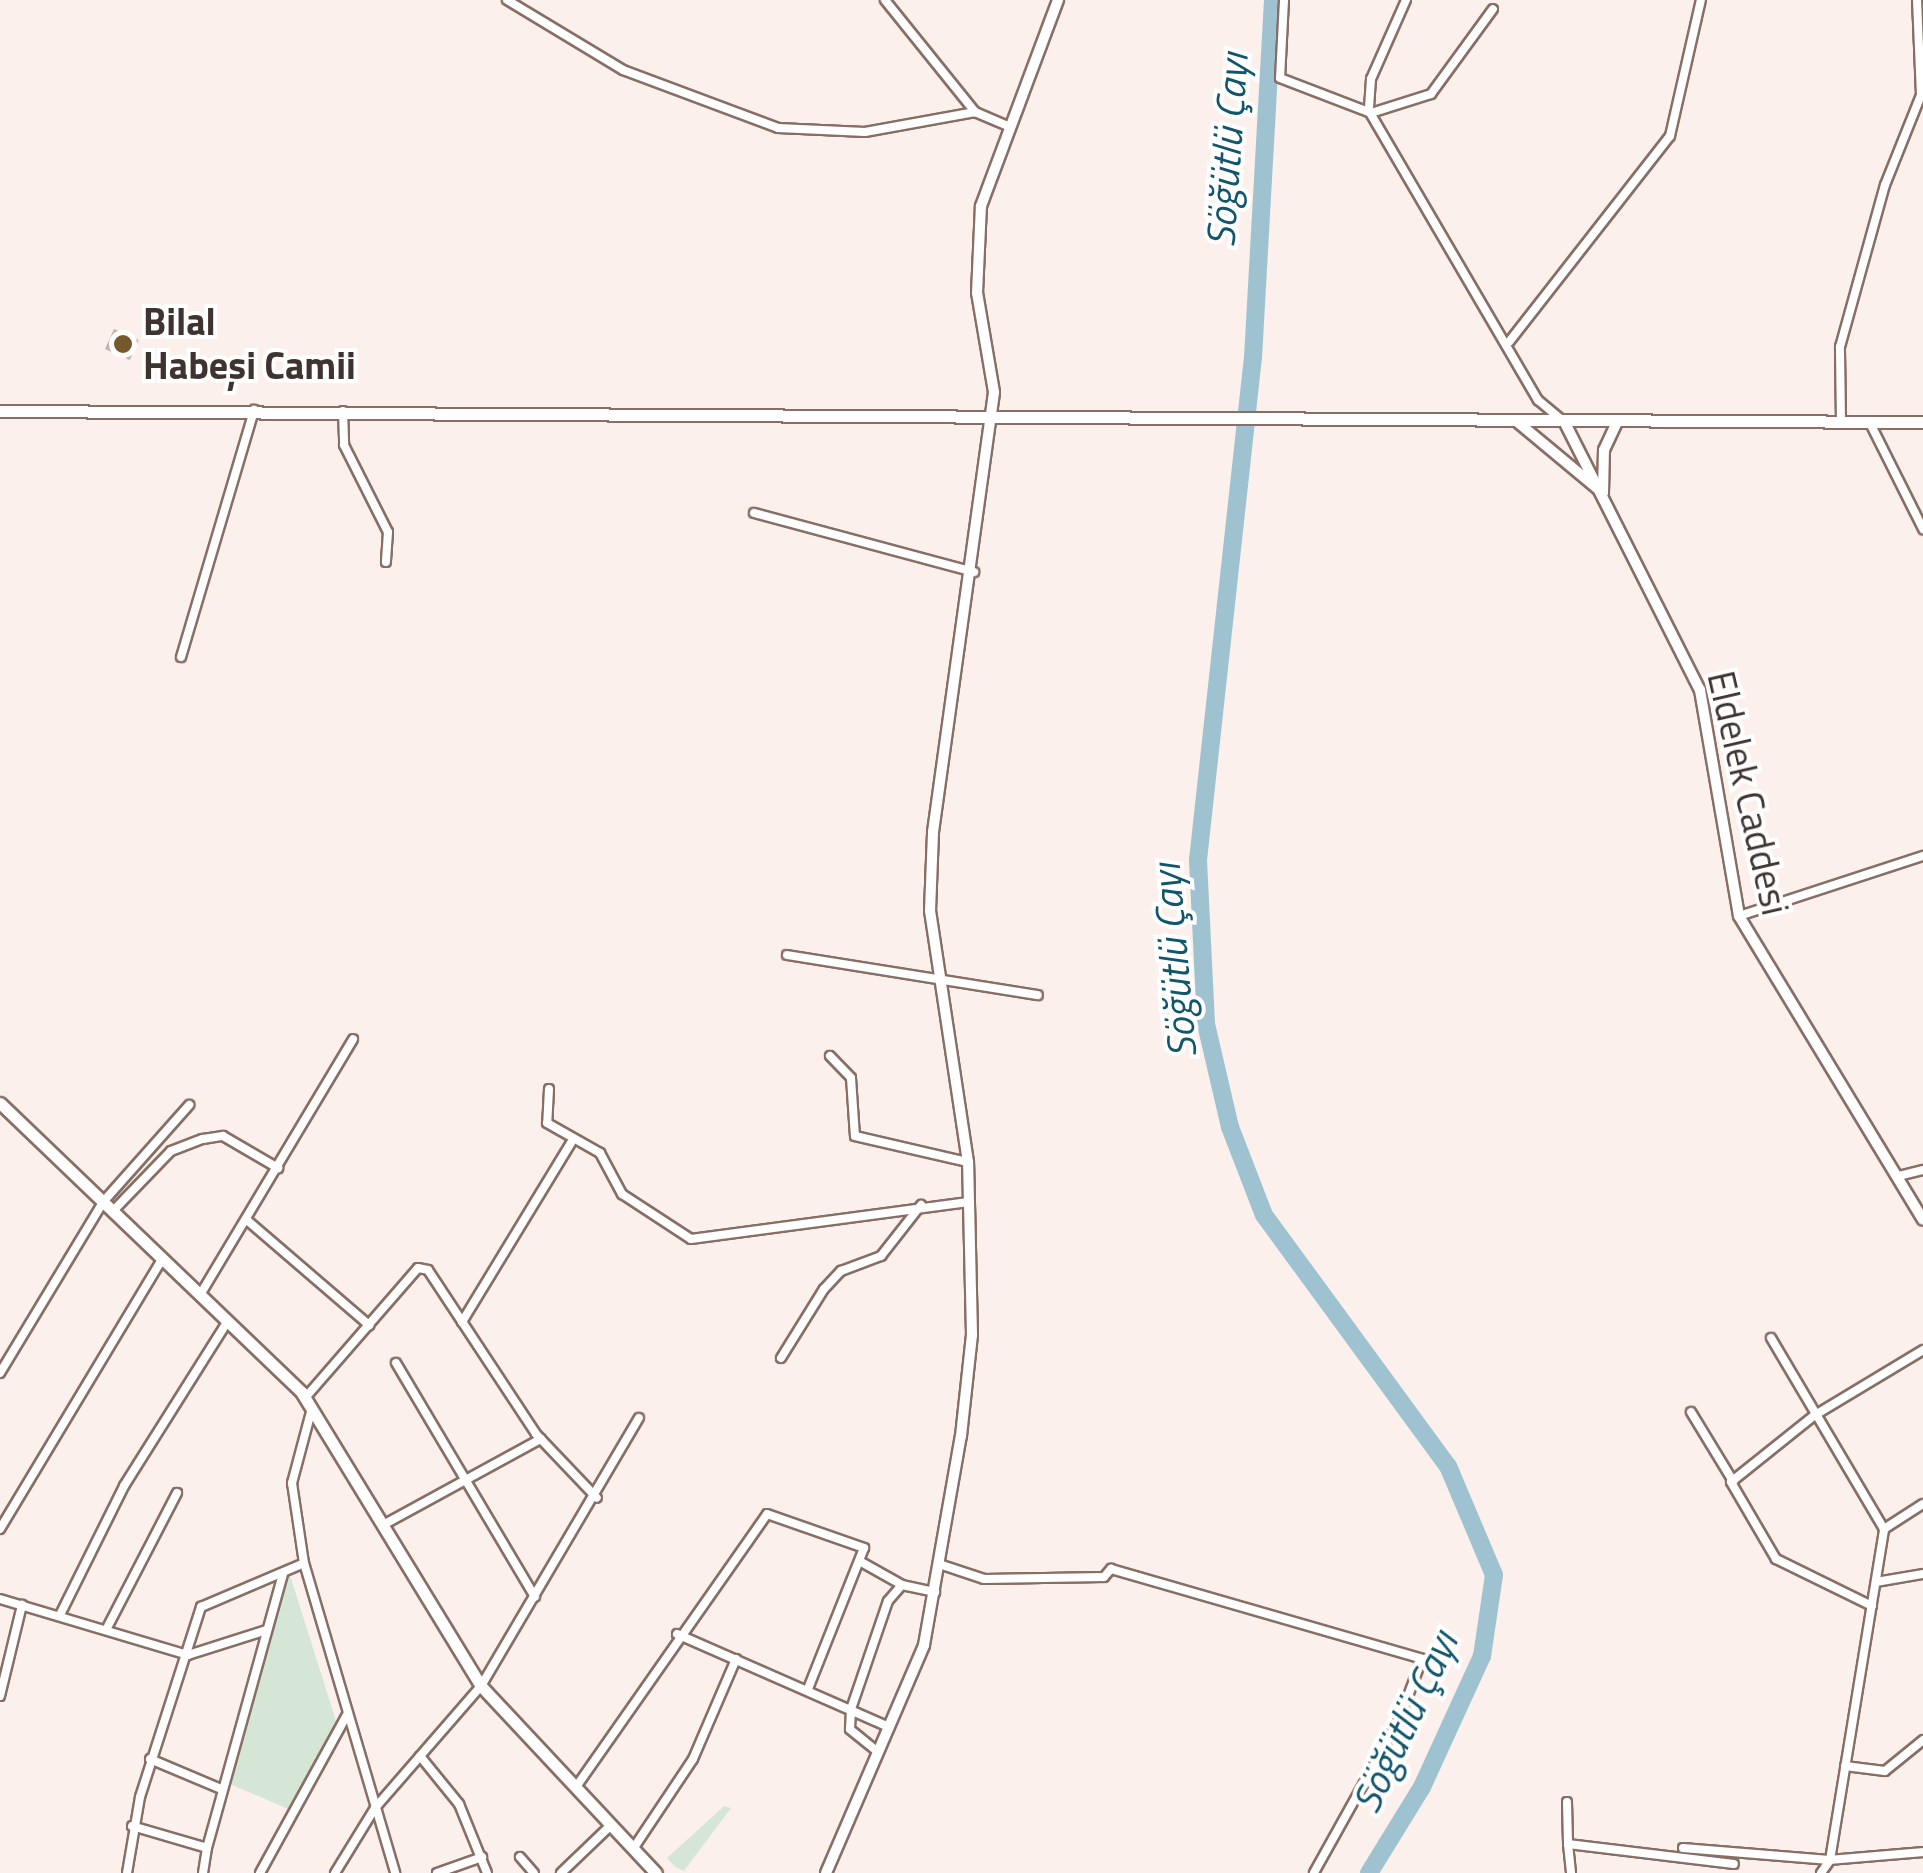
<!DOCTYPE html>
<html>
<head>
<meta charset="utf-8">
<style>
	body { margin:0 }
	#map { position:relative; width:1923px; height:1873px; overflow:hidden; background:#fcf0ec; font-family:"Titillium Web",sans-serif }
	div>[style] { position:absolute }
	.green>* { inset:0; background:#d5e6d6 }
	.river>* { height:18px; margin:-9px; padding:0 9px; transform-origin:9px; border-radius:9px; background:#9ec2d0 }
	.building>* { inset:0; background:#c9aea4; transform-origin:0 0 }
	.roads { filter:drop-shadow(2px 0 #876f65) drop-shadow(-2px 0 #876f65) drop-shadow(0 2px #876f65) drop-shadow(0 -2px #876f65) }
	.minor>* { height:8px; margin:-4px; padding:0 4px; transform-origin:4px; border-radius:4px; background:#fff }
	.tertiary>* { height:10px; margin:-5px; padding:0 5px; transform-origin:5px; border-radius:5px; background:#fff }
	.secondary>* { height:11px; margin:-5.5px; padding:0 5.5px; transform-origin:5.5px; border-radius:5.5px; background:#fff }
	.dots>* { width:28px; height:28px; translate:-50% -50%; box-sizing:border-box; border:5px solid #fff; border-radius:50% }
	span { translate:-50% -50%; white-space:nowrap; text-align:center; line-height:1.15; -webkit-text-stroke:8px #fff; paint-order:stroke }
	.poi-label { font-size:38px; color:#3e332f; font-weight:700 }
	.left { translate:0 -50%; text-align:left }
	.street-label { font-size:38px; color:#3e332f }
	.water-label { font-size:40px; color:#11566b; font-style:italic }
</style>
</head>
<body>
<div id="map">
	<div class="green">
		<div style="clip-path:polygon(289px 1572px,336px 1721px,288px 1809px,223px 1781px)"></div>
		<div style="clip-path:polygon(724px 1806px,731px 1808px,684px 1871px,675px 1867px,667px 1858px)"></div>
	</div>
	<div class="river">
		<div style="left:1273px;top:0;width:358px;rotate:93.2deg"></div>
		<div style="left:1253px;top:357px;width:506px;rotate:96.24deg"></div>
		<div style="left:1198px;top:860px;width:164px;rotate:87.2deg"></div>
		<div style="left:1206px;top:1024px;width:106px;rotate:76.9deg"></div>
		<div style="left:1230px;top:1127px;width:94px;rotate:68.9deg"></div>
		<div style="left:1264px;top:1215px;width:311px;rotate:53.8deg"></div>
		<div style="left:1448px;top:1466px;width:118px;rotate:67.1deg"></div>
		<div style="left:1494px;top:1575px;width:82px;rotate:98.4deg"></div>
		<div style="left:1482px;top:1656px;width:144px;rotate:114.6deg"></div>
		<div style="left:1422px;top:1787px;width:101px;rotate:121.6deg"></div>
	</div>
	<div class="building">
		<div style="left:114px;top:329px;width:27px;height:22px;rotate:24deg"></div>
	</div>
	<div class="roads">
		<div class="minor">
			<div style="left:507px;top:0;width:135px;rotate:31.1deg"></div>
			<div style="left:623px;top:70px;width:165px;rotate:20.5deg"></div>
			<div style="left:778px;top:128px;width:87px;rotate:2.6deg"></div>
			<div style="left:865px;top:132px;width:112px;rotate:-10.3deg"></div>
			<div style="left:975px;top:112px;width:38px;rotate:23deg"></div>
			<div style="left:885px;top:0;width:144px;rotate:51.2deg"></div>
			<div style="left:1284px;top:0;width:78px;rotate:92.9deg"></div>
			<div style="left:1280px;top:78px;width:97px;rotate:21deg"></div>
			<div style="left:1371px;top:113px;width:63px;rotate:-17.6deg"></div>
			<div style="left:1431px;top:94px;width:105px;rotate:-53.9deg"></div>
			<div style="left:1406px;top:0;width:86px;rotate:113.9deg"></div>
			<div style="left:1371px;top:79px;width:32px;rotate:94deg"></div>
			<div style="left:1369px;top:111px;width:335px;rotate:59.7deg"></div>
			<div style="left:1538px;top:400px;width:31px;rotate:40deg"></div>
			<div style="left:1509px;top:342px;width:261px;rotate:-52deg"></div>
			<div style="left:1670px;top:136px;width:139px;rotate:-77.2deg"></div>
			<div style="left:343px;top:411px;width:34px;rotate:88deg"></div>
			<div style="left:344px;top:445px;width:97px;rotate:63.2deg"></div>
			<div style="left:388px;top:532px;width:30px;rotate:94deg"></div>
			<div style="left:1841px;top:422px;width:75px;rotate:-90.8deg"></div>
			<div style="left:1840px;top:347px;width:168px;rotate:-74.5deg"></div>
			<div style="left:1885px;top:185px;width:97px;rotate:-68.2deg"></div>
			<div style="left:1921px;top:95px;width:95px;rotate:-92.4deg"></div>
			<div style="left:1870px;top:423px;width:119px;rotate:63.4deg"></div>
			<div style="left:754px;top:513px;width:228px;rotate:15deg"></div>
			<div style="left:181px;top:657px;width:258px;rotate:-73.5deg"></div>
			<div style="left:1739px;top:916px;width:194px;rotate:-18.1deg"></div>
			<div style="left:787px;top:955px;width:254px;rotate:9.1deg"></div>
			<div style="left:830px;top:1056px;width:30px;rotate:46deg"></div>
			<div style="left:851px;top:1078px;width:58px;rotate:86.1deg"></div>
			<div style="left:855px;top:1136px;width:116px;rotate:13deg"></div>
			<div style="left:549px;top:1089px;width:34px;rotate:93deg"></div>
			<div style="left:547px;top:1123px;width:61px;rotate:29.5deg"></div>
			<div style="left:600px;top:1153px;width:47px;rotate:61.8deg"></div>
			<div style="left:622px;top:1194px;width:82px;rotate:33.1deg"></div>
			<div style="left:691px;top:1239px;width:278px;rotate:-7.6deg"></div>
			<div style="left:1899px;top:1176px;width:25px;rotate:-14deg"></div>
			<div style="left:113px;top:1211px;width:83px;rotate:-46deg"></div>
			<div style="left:171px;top:1151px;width:34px;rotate:-21deg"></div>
			<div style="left:203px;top:1139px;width:20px;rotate:-9deg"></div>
			<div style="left:223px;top:1136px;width:64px;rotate:30.2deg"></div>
			<div style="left:248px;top:1221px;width:160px;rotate:40.7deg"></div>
			<div style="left:200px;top:1295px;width:298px;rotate:-59.1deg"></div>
			<div style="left:462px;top:1322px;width:210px;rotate:-58.7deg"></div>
			<div style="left:1771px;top:1338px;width:222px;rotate:59.4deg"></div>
			<div style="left:781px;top:1358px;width:81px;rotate:-58.1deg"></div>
			<div style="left:824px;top:1289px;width:25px;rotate:-47deg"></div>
			<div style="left:841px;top:1271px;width:43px;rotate:-20.6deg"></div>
			<div style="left:881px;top:1256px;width:65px;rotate:-51.9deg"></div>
			<div style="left:396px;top:1363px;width:272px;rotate:59.3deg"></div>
			<div style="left:0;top:1373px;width:200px;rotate:-58.9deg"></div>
			<div style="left:103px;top:1202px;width:130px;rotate:-48.4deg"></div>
			<div style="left:305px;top:1398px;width:172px;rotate:-49deg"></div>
			<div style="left:418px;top:1268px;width:10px;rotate:11deg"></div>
			<div style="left:428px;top:1270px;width:196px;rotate:56.6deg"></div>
			<div style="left:536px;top:1434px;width:88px;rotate:46.4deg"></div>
			<div style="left:312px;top:1408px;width:78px;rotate:104.9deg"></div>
			<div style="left:292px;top:1483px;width:81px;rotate:81.5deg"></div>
			<div style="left:304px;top:1563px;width:323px;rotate:73.6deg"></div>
			<div style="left:1691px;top:1412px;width:81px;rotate:58.7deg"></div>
			<div style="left:383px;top:1525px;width:180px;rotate:-28.6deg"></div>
			<div style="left:0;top:1529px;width:315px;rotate:-59deg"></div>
			<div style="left:863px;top:1563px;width:45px;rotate:29.4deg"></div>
			<div style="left:942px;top:1565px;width:44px;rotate:18.4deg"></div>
			<div style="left:984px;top:1579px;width:120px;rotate:-1deg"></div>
			<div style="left:1104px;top:1577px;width:11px;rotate:-49deg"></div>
			<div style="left:1111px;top:1569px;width:324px;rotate:16.1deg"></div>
			<div style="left:1422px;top:1659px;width:65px;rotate:110.7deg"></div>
			<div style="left:1399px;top:1720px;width:175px;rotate:119.1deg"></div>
			<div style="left:1876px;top:1582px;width:48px;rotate:-9.7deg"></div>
			<div style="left:0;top:1599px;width:196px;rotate:16.6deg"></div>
			<div style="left:188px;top:1655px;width:83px;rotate:-17.6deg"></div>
			<div style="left:1872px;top:1606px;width:107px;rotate:-153.9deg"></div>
			<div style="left:1776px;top:1559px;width:89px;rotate:-120.3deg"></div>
			<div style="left:1731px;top:1482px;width:107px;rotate:-38.6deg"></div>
			<div style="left:1815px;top:1415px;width:126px;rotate:-31deg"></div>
			<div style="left:60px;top:1615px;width:144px;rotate:-63.6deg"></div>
			<div style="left:124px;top:1486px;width:195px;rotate:-57.8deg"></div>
			<div style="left:108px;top:1626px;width:150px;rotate:-62.6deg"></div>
			<div style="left:677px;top:1634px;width:232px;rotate:23.7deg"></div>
			<div style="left:0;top:1696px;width:94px;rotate:-76.4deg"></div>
			<div style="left:878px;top:1752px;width:36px;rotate:-141deg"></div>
			<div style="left:850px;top:1729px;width:20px;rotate:-87deg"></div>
			<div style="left:851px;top:1709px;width:114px;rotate:-71.1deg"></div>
			<div style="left:888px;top:1601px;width:21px;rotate:-49deg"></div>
			<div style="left:902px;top:1585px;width:34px;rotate:12deg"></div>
			<div style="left:420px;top:1756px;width:62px;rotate:50.9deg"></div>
			<div style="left:459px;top:1804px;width:74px;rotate:67.9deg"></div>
			<div style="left:150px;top:1759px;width:75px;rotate:22.8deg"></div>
			<div style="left:1845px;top:1766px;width:40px;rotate:7.1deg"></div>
			<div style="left:1885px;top:1771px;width:49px;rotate:-39.2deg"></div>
			<div style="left:576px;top:1787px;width:333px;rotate:-55deg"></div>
			<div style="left:767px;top:1514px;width:103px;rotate:19.3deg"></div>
			<div style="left:864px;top:1548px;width:152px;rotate:111.7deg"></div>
			<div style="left:1567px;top:1802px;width:42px;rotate:88.6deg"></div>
			<div style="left:1568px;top:1844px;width:167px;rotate:6.9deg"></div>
			<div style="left:132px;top:1826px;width:78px;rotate:16.3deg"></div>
			<div style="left:207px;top:1848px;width:284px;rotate:-74.5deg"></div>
			<div style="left:1568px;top:1844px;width:29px;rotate:84deg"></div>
			<div style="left:1683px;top:1848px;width:147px;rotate:4.7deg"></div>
			<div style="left:1830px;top:1860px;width:335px;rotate:-80.7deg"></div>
			<div style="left:1884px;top:1529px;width:46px;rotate:-32.7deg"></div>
			<div style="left:633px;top:1849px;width:108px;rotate:-56.3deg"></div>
			<div style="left:693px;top:1759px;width:109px;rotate:-66.7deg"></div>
			<div style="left:520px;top:1857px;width:21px;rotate:49deg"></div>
			<div style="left:127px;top:1873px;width:77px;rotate:-80.3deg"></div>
			<div style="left:140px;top:1797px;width:200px;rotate:-72.2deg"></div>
			<div style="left:201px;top:1607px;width:112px;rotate:-23.1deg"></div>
			<div style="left:203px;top:1873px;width:25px;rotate:-81deg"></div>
			<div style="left:260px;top:1873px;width:180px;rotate:-61.2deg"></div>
			<div style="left:335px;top:1873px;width:76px;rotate:-58.4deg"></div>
			<div style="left:375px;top:1808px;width:162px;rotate:-49deg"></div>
			<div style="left:481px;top:1686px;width:311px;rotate:-59.5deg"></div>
			<div style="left:437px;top:1873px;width:48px;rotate:-19.6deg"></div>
			<div style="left:561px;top:1873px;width:69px;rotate:-43.8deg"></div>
			<div style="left:1821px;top:1873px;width:16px;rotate:-55deg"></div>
			<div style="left:1830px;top:1860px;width:93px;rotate:-4.9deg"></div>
		</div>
		<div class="tertiary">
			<div style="left:1515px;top:420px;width:114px;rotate:39.7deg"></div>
			<div style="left:1603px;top:493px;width:43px;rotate:-88.7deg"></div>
			<div style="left:1604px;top:450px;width:33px;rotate:-65deg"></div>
			<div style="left:1564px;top:421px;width:301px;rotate:63.2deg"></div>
			<div style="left:1700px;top:690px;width:229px;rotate:80.2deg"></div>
			<div style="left:1739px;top:916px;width:355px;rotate:58.8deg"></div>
			<div style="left:826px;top:1873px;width:248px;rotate:-66.7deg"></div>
			<div style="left:924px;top:1645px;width:212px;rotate:-80deg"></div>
			<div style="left:961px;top:1436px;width:102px;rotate:-83.8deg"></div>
			<div style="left:972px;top:1335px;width:173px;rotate:-91.3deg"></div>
			<div style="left:968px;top:1162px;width:254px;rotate:-98.6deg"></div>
			<div style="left:930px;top:911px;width:79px;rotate:-87.8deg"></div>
			<div style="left:933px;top:832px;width:444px;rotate:-82.1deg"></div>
			<div style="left:994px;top:392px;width:100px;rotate:-99.7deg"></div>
			<div style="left:977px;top:293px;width:87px;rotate:-87.4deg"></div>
			<div style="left:981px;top:206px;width:220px;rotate:-69.5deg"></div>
		</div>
		<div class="secondary">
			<div style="left:0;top:411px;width:1923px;rotate:0.33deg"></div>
			<div style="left:0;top:1103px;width:419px;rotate:43.8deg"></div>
			<div style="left:302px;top:1393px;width:343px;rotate:58.6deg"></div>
			<div style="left:481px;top:1686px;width:256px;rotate:46.9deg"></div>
		</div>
	</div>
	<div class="dots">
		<div style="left:123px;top:344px;background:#75592c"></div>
	</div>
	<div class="poi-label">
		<span class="left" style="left:143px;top:344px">Bilal<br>Habeşi Camii</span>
	</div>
	<div class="street-label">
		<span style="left:1748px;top:793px;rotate:77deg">Eldelek Caddesi</span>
	</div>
	<div class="water-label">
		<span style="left:1227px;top:150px;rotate:-86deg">Söğütlü Çayı</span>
		<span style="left:1174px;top:961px;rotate:-95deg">Söğütlü Çayı</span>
		<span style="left:1405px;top:1722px;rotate:-65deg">Söğütlü Çayı</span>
	</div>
</div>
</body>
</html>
